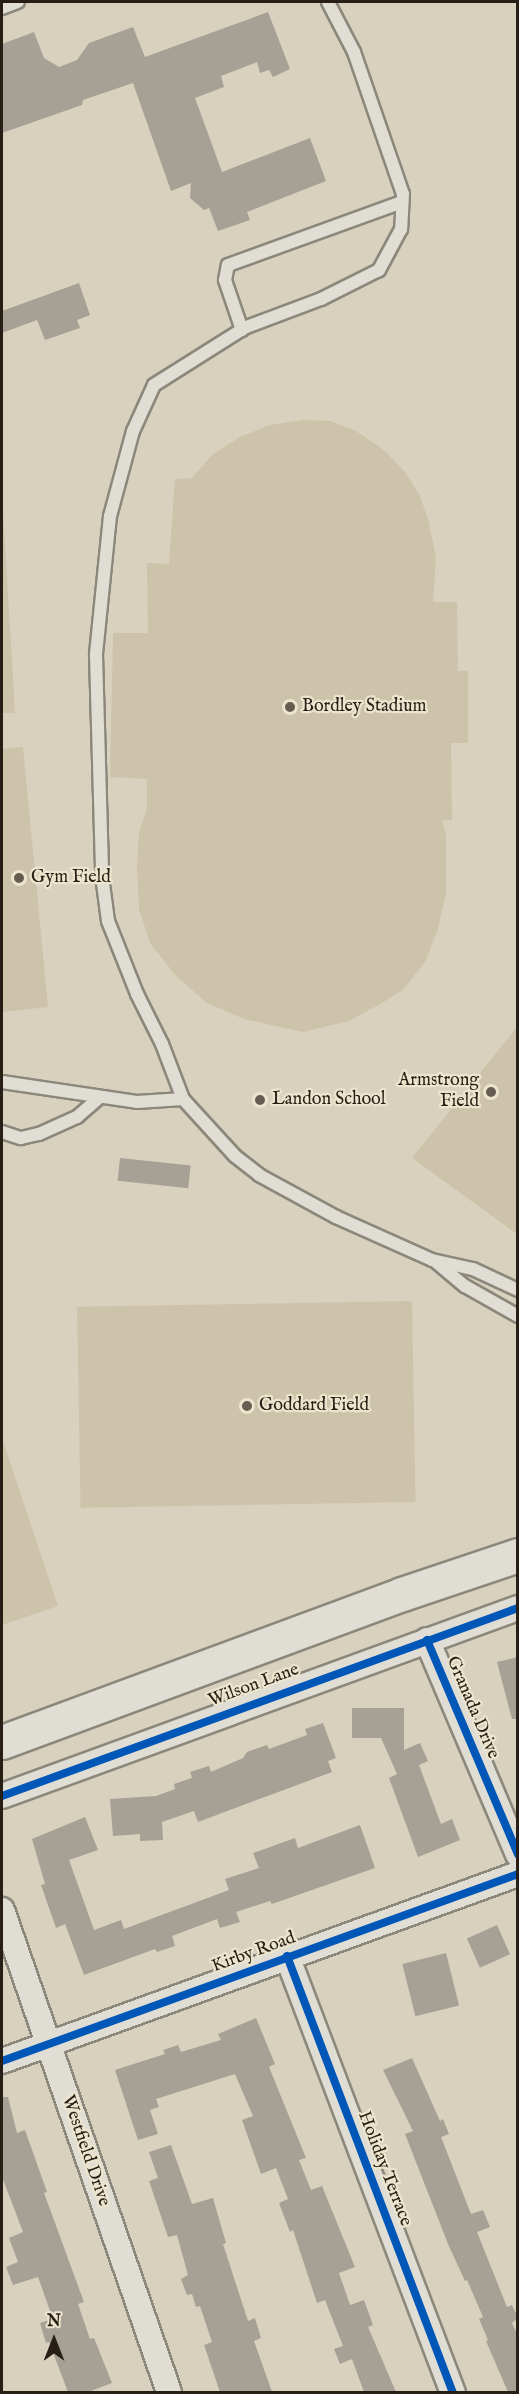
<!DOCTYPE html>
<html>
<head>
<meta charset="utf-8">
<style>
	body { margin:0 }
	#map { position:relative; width:519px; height:2394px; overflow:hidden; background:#d8d1be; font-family:"IM FELL English",serif }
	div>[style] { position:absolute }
	.green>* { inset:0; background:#ccc3aa; transform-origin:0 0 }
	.building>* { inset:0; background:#a6a194; transform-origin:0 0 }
	.roads { filter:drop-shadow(2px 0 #8c877b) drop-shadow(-2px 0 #8c877b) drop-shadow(0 2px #8c877b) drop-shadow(0 -2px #8c877b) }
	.service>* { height:12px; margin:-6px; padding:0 6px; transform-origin:6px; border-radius:6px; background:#e0ded4 }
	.minor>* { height:24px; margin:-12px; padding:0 12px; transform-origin:12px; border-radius:12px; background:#e0ded4 }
	.secondary>* { height:33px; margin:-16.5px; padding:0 16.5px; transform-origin:16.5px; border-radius:16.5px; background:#e0ded4 }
	.cycleway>* { height:8px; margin:-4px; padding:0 4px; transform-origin:4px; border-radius:4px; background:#0057b8 }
	.dots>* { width:16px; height:16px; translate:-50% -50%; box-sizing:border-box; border:3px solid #ece5ce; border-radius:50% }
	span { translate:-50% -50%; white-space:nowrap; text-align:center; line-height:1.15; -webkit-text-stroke:4.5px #ece5ce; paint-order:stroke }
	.poi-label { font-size:18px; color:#271f15 }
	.left { translate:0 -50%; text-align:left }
	.right { translate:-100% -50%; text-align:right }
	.street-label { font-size:18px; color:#271f15 }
	.frame { position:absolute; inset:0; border:3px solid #271f15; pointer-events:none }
	.north { position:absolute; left:24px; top:2310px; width:60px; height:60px; -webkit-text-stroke:4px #ece5ce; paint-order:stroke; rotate:0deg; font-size:16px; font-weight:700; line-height:24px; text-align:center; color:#271f15 }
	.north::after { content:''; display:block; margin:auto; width:21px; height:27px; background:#271f15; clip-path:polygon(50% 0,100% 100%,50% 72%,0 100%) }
</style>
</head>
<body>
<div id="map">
	<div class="green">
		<div style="clip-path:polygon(303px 420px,330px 421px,356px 431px,385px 451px,405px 472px,420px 496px,428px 519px,436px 557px,433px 602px,457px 602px,458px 671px,468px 671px,468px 743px,451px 743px,452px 820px,442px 820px,446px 836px,446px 894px,437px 932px,425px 962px,403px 990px,382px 1003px,349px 1021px,303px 1032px,244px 1019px,207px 1003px,176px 976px,150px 943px,139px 909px,137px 865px,139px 832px,147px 809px,147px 779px,110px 777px,113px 633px,148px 633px,147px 563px,169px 564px,175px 479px,192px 478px,213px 454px,240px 437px,270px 425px)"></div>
		<div style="clip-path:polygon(2px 494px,15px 713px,2px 713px)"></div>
		<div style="clip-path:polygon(23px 747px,48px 1007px,2px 1012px,2px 749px)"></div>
		<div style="clip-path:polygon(517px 1027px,517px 1234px,412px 1158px)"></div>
		<div style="left:412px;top:1301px;width:201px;height:335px;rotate:89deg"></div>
		<div style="clip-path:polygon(2px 1438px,58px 1606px,2px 1625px)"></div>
	</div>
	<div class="building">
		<div style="clip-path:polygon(268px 12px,290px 69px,273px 77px,269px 70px,260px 73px,257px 62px,221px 76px,224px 87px,195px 98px,222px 172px,310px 138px,326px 181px,247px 212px,250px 220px,218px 231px,209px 208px,204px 210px,190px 198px,191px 183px,171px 191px,133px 83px,83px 100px,82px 105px,2px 133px,2px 44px,34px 32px,44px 58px,59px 67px,77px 60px,89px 43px,133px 27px,145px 57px)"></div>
		<div style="clip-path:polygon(79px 283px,90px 315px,77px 320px,80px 328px,45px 340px,37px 320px,2px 333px,2px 311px)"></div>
		<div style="left:120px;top:1158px;width:71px;height:23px;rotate:6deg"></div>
		<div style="clip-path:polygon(518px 1657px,518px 1719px,512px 1719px,497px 1662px)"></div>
		<div style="clip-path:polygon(352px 1708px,404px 1708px,404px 1750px,420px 1743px,428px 1761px,419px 1765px,441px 1824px,452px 1819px,460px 1840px,418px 1857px,389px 1778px,397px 1774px,381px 1738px,352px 1738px)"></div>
		<div style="clip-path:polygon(323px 1723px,336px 1758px,328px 1761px,332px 1772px,198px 1822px,194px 1811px,162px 1822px,163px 1840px,140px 1841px,140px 1834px,113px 1836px,110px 1799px,156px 1796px,175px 1789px,174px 1784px,192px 1778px,190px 1772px,209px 1766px,211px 1772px,243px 1758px,247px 1752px,267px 1745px,269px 1749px,307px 1735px,305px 1729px)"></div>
		<div style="clip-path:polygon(85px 1817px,98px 1850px,69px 1860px,94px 1930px,121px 1920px,124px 1929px,229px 1890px,225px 1879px,259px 1868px,253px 1853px,295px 1838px,298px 1848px,360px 1825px,375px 1868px,272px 1904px,270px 1901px,236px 1912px,240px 1922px,220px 1928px,217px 1919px,172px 1936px,175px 1946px,157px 1952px,155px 1949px,84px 1975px,65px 1924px,56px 1928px,41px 1885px,45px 1884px,32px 1839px)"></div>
		<div style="left:497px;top:1925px;width:32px;height:33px;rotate:66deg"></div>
		<div style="left:446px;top:1953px;width:54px;height:45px;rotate:76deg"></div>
		<div style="clip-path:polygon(256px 2018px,275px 2064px,269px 2067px,306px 2158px,299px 2160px,311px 2190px,322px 2186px,355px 2267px,339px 2273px,350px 2305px,364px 2300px,373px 2325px,368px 2327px,396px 2392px,364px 2392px,352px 2359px,340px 2364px,334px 2349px,343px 2346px,325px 2300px,317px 2303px,293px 2230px,290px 2232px,279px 2203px,288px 2199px,276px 2168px,261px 2174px,242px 2120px,253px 2116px,235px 2074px,156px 2099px,159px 2107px,150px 2110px,158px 2134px,138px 2140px,115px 2070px,165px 2054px,163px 2050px,178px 2045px,181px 2052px,221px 2040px,218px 2034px)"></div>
		<div style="clip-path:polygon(412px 2058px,440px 2121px,443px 2119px,449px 2134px,441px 2137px,471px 2214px,483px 2210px,490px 2227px,477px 2232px,507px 2307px,512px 2305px,518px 2318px,512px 2323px,518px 2336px,518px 2392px,508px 2392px,486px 2341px,488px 2340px,479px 2319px,483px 2317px,467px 2280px,465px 2281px,448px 2244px,405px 2134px,413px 2131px,383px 2070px)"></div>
		<div style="clip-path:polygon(2px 2097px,8px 2097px,17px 2133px,25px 2130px,47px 2192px,44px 2193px,84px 2302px,78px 2304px,90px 2339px,94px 2338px,112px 2383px,88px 2392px,68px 2392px,49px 2342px,46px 2343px,40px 2323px,53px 2319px,38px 2277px,13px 2285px,6px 2267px,18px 2262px,9px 2238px,23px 2232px,2px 2177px)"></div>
		<div style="clip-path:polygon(171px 2145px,192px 2204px,213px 2198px,226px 2243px,223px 2244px,248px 2321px,255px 2318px,261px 2338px,254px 2341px,272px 2392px,220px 2392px,204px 2345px,212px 2342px,200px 2306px,196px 2307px,192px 2294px,187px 2295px,181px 2279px,188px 2275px,177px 2235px,168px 2237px,149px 2181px,158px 2178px,149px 2152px)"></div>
	</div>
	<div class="roads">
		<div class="service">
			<div style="left:328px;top:2px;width:56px;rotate:62.5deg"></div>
			<div style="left:354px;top:52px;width:150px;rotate:71deg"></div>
			<div style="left:403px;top:194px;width:35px;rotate:93deg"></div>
			<div style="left:401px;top:229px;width:47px;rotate:118.2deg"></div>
			<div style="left:379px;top:270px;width:65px;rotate:153.4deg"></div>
			<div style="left:321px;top:299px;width:80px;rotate:159.5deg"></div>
			<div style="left:246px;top:327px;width:109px;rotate:147.8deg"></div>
			<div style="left:154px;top:385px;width:51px;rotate:114.5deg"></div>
			<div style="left:133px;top:431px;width:88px;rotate:105.1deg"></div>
			<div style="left:110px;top:516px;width:140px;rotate:95.8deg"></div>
			<div style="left:96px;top:655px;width:221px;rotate:88.4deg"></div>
			<div style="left:102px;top:876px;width:45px;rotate:82.4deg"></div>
			<div style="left:108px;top:921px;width:79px;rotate:68.3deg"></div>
			<div style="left:137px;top:994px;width:56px;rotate:63.4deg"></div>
			<div style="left:162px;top:1044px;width:59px;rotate:69.1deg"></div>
			<div style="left:183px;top:1099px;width:77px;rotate:47.6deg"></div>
			<div style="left:235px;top:1156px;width:31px;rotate:38deg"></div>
			<div style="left:259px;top:1175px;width:88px;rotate:28.6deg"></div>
			<div style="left:336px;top:1217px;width:105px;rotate:24.1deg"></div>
			<div style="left:432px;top:1260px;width:42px;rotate:12.4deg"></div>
			<div style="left:473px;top:1269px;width:50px;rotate:25deg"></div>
			<div style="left:2px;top:8px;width:17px;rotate:-21deg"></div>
			<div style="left:242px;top:330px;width:53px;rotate:-108.8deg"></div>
			<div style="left:225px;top:280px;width:15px;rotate:-79deg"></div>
			<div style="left:228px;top:265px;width:185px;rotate:-19.9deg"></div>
			<div style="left:2px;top:1082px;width:136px;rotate:8.4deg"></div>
			<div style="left:137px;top:1102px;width:46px;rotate:-3.7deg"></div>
			<div style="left:2px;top:1132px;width:20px;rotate:18deg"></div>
			<div style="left:21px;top:1138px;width:18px;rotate:-13deg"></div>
			<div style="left:39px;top:1134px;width:42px;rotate:-24.1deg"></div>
			<div style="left:77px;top:1117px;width:29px;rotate:-41deg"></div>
			<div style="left:436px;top:1262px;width:38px;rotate:40deg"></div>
			<div style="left:465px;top:1286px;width:61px;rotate:29.5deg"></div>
		</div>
		<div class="minor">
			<div style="left:427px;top:1640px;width:233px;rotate:67deg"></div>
			<div style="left:2px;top:1796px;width:549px;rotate:-20.02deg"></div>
			<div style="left:2px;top:1910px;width:510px;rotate:70.89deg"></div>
			<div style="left:287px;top:1956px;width:467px;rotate:69.2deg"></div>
			<div style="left:2px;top:2061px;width:549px;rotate:-19.92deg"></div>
		</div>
		<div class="secondary">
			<div style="left:2px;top:1742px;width:427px;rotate:-20.3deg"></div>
			<div style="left:402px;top:1594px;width:122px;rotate:-18.6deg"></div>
		</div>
	</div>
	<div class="cycleway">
		<div style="left:427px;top:1640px;width:233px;rotate:67deg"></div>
		<div style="left:2px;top:1796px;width:549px;rotate:-20.02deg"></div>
		<div style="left:287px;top:1956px;width:467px;rotate:69.2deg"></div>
		<div style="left:2px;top:2061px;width:549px;rotate:-19.92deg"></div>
	</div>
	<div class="dots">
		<div style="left:290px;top:707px;background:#655d50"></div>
		<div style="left:19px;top:878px;background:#655d50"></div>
		<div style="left:491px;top:1092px;background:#655d50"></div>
		<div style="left:260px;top:1100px;background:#655d50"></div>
		<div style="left:247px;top:1406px;background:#655d50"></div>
	</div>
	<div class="poi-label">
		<span class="left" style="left:302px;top:707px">Bordley Stadium</span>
		<span class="left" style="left:31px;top:878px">Gym Field</span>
		<span class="right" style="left:479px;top:1092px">Armstrong<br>Field</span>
		<span class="left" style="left:272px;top:1100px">Landon School</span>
		<span class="left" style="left:259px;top:1406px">Goddard Field</span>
	</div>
	<div class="street-label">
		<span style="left:254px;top:1686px;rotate:-20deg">Wilson Lane</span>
		<span style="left:472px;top:1708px;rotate:67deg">Granada Drive</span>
		<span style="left:254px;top:1953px;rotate:-20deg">Kirby Road</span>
		<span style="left:85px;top:2151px;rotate:71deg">Westfield Drive</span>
		<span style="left:384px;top:2169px;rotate:69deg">Holiday Terrace</span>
	</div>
	<div class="frame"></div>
	<div class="north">N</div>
</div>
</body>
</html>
